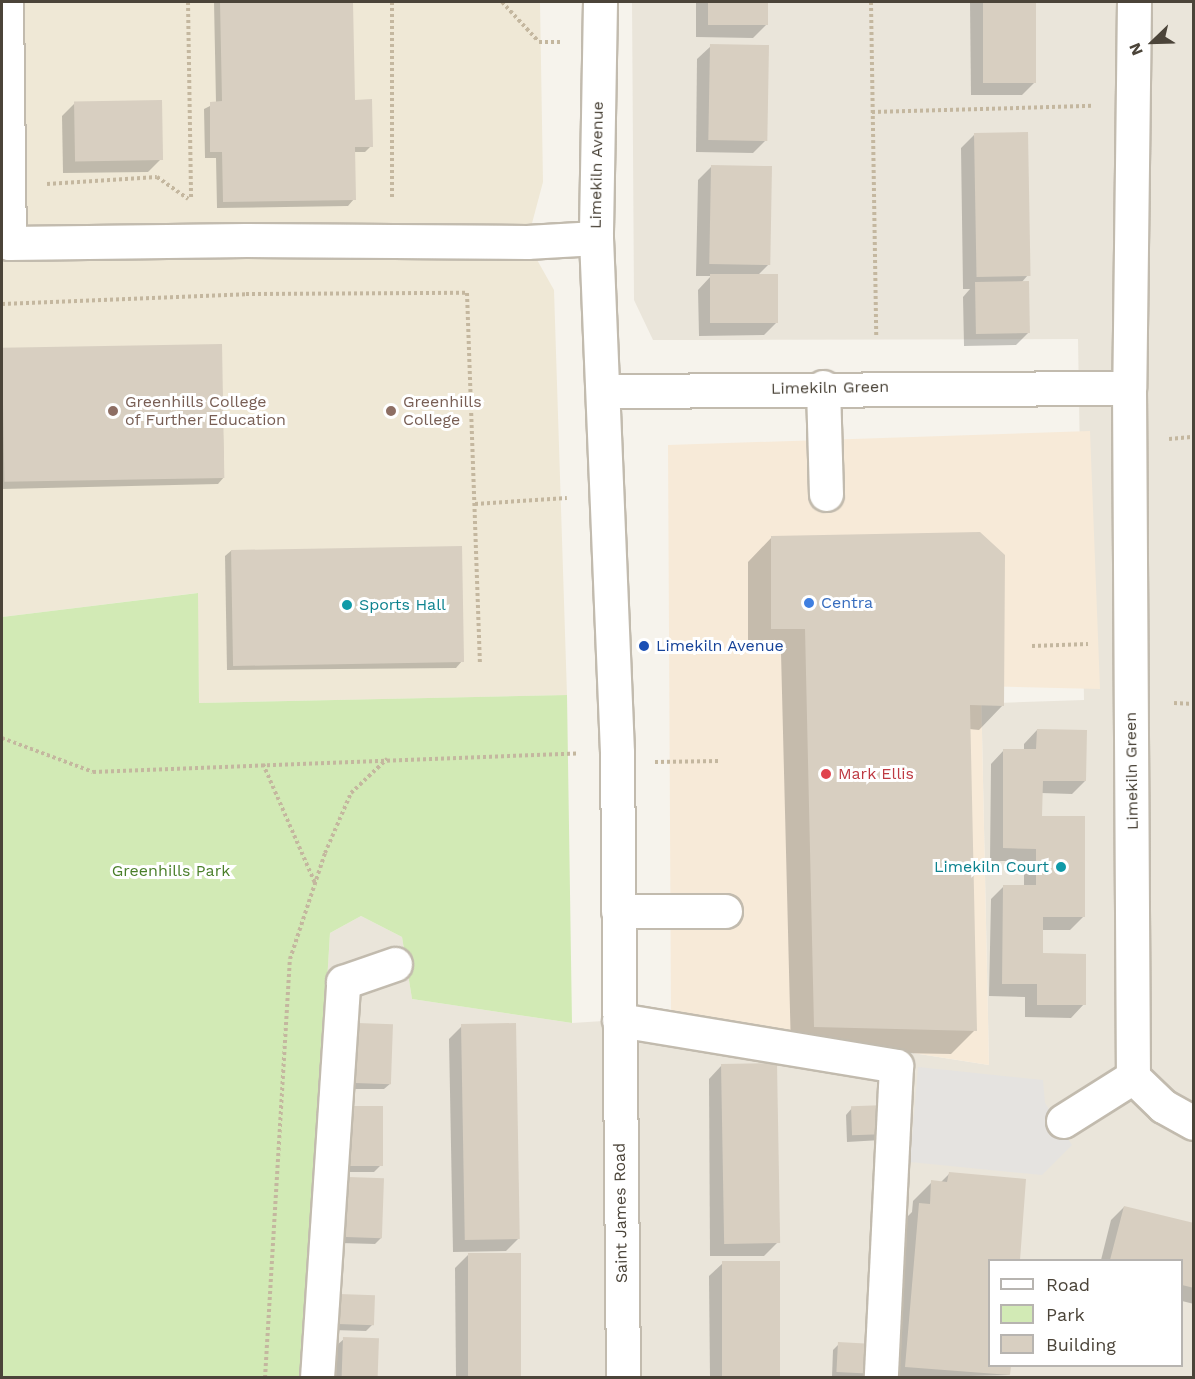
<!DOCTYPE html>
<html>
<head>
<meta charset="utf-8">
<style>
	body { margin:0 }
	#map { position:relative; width:1195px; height:1379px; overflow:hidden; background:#f6f3ec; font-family:"Work Sans",sans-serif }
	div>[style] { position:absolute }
	.residential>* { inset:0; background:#eae5da }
	.commercial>* { inset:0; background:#f7ead8 }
	.education>* { inset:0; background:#efe8d6 }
	.green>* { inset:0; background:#d2eab5 }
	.parking>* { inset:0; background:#e5e3e0 }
	.shadow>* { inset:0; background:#0003 }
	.building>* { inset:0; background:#d8cfc1; transform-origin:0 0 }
	.path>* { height:4px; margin-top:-2px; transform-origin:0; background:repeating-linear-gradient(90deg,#c4b79f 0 3px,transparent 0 6px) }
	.roads { filter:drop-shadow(2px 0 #c2bbae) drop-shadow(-2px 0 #c2bbae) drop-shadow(0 2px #c2bbae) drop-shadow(0 -2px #c2bbae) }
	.minor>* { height:33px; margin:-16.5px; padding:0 16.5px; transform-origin:16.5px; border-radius:16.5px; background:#fff }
	.dots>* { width:16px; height:16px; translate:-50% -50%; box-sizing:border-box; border:3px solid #fff; border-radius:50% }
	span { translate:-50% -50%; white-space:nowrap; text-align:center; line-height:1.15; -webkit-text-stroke:6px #fff; paint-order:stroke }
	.street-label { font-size:16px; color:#4b4439 }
	.education-label { font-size:16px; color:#785e54 }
	.left { translate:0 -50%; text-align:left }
	.shop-label { font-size:16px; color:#366cbe }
	.culture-label { font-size:16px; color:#0d838f }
	.right { translate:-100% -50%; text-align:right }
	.transit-label { font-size:16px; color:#164399 }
	.health-label { font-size:16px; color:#be3a42 }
	.park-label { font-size:16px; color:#4a7f2a }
	.frame { position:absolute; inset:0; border:3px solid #4b4439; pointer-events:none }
	.legend { position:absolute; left:988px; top:1259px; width:195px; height:108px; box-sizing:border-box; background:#fff; border:2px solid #b7b4b0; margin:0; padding:8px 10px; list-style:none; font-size:18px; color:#4b4439 }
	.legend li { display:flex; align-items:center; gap:12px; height:30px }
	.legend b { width:30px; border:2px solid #b7b4b0 }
	.north { position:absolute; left:1123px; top:12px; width:60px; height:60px; -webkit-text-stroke:4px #fff; paint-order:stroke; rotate:247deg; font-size:16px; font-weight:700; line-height:24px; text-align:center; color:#4b4439 }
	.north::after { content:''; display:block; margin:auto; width:21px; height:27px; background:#4b4439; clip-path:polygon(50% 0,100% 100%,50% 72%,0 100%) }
</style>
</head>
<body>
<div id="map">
	<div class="residential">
		<div style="clip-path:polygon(evenodd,632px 2px,1193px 2px,1193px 1377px,303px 1378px,330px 933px,361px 916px,402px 937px,412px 999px,572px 1023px,619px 1020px,896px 1066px,913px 1053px,989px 1065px,981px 685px,998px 703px,1084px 700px,1078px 339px,653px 340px,634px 300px,632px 2px,990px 1260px,1182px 1260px,1182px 1366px,990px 1366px,990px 1260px)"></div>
	</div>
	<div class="commercial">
		<div style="clip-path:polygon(1090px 431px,1100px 689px,981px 686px,989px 1065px,671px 1015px,668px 445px)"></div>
	</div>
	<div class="education">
		<div style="clip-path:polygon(2px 2px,540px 2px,543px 182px,527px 242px,554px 290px,567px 695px,199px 703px,197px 593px,2px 617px)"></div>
	</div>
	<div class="green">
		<div style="clip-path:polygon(198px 593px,199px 703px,567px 695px,572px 1023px,412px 999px,402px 937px,361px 916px,330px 933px,303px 1377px,2px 1377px,2px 617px)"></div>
	</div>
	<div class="parking">
		<div style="clip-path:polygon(918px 1067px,1043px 1080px,1045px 1103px,1072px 1145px,1042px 1175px,910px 1162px)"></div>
	</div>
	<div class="shadow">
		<div style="clip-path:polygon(214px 2px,352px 2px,353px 101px,371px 146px,365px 152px,354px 152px,354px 199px,348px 206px,217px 208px,216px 158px,205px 158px,204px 109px,216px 103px)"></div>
		<div style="clip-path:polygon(696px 2px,767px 2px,766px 25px,753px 38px,696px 37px)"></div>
		<div style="clip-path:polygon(970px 2px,1034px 2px,1035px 82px,1022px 95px,971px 95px)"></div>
		<div style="clip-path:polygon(711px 46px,766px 140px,753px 153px,696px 152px,697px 59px)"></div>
		<div style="clip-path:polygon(75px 103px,161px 159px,148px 172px,63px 173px,62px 116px)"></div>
		<div style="clip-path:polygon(974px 135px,1028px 275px,1021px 283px,1029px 332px,1016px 345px,964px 346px,963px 297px,970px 289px,963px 289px,961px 148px)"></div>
		<div style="clip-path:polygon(711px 167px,769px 264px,757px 276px,777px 322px,764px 335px,699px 336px,698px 290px,711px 276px,696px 276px,698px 180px)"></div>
		<div style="clip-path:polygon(221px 345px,224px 477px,218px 484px,2px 489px,2px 351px)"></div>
		<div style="clip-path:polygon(772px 537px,1003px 705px,979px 730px,969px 729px,975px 1030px,951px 1054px,791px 1051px,781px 653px,748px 653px,748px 562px)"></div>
		<div style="clip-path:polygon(232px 550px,462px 661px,456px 668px,227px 670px,225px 556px)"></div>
		<div style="clip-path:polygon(1037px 730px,1085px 781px,1072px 794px,1041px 793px,1041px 817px,1083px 917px,1070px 930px,1042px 930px,1041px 955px,1084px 1004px,1071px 1018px,1025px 1017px,1025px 997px,989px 996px,991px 899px,1004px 886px,1024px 887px,1024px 861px,990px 861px,991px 764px,1004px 750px,1024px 750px,1024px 744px)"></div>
		<div style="clip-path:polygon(358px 1025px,391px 1083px,384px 1089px,351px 1089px,351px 1031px)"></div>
		<div style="clip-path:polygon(462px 1026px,519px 1238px,506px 1251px,453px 1252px,449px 1039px)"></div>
		<div style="clip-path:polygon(722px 1065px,777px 1243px,764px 1256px,710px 1256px,709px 1079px)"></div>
		<div style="clip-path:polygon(852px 1108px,887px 1133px,881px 1140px,847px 1142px,846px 1115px)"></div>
		<div style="clip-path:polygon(342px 1114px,380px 1166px,374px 1172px,340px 1172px)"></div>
		<div style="clip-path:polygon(949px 1174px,1025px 1180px,1018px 1260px,990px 1260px,990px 1366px,1010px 1366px,1009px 1375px,887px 1378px,900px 1224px,912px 1212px,913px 1201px,932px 1182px,940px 1183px)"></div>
		<div style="clip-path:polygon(349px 1179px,381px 1238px,375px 1244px,341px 1243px,343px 1185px)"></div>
		<div style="clip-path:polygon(1124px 1207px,1194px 1225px,1194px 1304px,1182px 1301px,1182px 1260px,1101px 1260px,1111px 1220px)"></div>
		<div style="clip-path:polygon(468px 1255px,520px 1255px,520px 1378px,456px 1378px,455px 1268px)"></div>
		<div style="clip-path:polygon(723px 1263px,778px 1263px,779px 1378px,710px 1378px,709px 1276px)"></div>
		<div style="clip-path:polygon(340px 1295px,372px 1325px,366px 1331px,333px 1330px,333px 1301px)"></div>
		<div style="clip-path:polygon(344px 1339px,377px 1339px,376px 1378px,336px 1378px,337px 1345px)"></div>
		<div style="clip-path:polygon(839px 1344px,872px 1345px,865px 1378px,832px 1377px,833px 1350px)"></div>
	</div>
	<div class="building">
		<div style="clip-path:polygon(220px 2px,353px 2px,355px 100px,372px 99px,373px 147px,355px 147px,356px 200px,223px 202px,222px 152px,210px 152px,210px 102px,222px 101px)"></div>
		<div style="left:708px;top:2px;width:60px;height:23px"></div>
		<div style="left:983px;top:2px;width:53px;height:81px"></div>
		<div style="left:710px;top:44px;width:59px;height:96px;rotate:1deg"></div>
		<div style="left:162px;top:100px;width:60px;height:88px;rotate:89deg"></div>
		<div style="left:1028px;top:132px;width:144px;height:54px;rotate:89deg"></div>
		<div style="left:711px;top:165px;width:61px;height:99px;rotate:1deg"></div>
		<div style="left:778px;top:274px;width:49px;height:68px;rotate:90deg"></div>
		<div style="left:1029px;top:281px;width:52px;height:54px;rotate:89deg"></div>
		<div style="left:222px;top:344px;width:134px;height:220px;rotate:89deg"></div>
		<div style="clip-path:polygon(980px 532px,1005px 555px,1004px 706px,970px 705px,977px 1031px,814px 1027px,805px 629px,771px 629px,771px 536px)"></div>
		<div style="left:462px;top:546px;width:116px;height:231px;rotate:89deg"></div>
		<div style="clip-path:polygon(1037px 729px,1087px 730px,1086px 781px,1043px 781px,1042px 816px,1085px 816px,1085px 917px,1043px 917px,1043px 953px,1086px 954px,1086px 1005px,1037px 1005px,1037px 984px,1002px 984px,1003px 885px,1036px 885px,1036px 849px,1003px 848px,1003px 749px,1036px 749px)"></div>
		<div style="left:357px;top:1023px;width:36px;height:60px;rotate:2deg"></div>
		<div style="left:516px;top:1023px;width:216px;height:55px;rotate:89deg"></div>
		<div style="left:777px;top:1063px;width:180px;height:56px;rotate:89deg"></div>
		<div style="left:887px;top:1105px;width:29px;height:36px;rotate:88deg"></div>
		<div style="left:348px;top:1106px;width:35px;height:60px"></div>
		<div style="clip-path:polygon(949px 1172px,1026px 1179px,1020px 1260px,990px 1260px,990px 1366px,1011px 1366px,1010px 1375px,905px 1367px,919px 1203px,930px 1204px,931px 1180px,947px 1182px)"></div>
		<div style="left:348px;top:1177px;width:36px;height:60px;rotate:2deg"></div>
		<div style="clip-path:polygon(1124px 1206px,1194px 1223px,1194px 1288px,1182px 1285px,1182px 1260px,1110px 1260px)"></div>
		<div style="left:468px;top:1253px;width:53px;height:124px"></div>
		<div style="left:722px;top:1261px;width:58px;height:116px"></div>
		<div style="left:339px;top:1294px;width:36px;height:30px;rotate:2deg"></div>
		<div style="left:343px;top:1337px;width:36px;height:40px;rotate:2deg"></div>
		<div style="left:838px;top:1342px;width:36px;height:30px;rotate:3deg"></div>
	</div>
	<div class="path">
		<div style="left:188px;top:2px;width:198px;rotate:89.1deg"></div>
		<div style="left:392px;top:2px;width:198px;rotate:90deg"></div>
		<div style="left:502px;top:2px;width:54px;rotate:47.2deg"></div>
		<div style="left:539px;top:42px;width:22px"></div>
		<div style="left:871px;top:2px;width:336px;rotate:89.1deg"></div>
		<div style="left:872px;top:112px;width:221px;rotate:-1.6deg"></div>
		<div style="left:47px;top:184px;width:110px;rotate:-3.6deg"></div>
		<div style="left:157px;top:177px;width:38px;rotate:35deg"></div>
		<div style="left:2px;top:304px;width:244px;rotate:-2.3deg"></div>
		<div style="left:246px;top:294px;width:221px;rotate:-0.3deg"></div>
		<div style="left:467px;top:293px;width:372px;rotate:88deg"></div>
		<div style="left:1169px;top:439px;width:25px;rotate:-5deg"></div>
		<div style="left:475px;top:504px;width:92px;rotate:-3.7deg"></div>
		<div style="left:1032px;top:646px;width:56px;rotate:-2deg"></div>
		<div style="left:1174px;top:703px;width:20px;rotate:3deg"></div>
		<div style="left:2px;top:738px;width:97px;rotate:20.5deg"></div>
		<div style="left:93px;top:772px;width:484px;rotate:-2.2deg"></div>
		<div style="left:655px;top:762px;width:65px;rotate:-0.9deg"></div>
		<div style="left:263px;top:764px;width:130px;rotate:66.4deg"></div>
		<div style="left:265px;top:1378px;width:420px;rotate:-86.6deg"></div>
		<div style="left:290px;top:959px;width:112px;rotate:-71.7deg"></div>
		<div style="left:325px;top:853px;width:65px;rotate:-66.6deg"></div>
		<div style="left:351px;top:793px;width:50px;rotate:-43.4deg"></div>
	</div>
	<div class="roads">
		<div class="minor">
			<div style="left:6px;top:2px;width:241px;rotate:89.3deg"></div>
			<div style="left:9px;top:243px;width:237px;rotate:-0.7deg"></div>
			<div style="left:246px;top:240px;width:281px;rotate:0.4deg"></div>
			<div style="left:527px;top:242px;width:69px;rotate:-3.3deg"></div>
			<div style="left:600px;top:2px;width:236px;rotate:91deg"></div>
			<div style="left:596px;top:238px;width:515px;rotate:87.66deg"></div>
			<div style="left:617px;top:753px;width:625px;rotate:89.45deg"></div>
			<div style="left:1134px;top:2px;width:386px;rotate:90.7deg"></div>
			<div style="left:1129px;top:388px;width:689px;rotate:89.67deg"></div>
			<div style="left:1133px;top:1077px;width:42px;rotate:44deg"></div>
			<div style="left:1163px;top:1106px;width:35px;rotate:29deg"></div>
			<div style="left:823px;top:387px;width:107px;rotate:88.4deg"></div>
			<div style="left:603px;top:391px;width:526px;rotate:-0.33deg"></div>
			<div style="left:618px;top:911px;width:107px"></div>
			<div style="left:619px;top:1020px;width:281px;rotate:9.4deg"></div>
			<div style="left:896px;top:1066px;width:312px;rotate:92.8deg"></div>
			<div style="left:1063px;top:1121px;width:83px;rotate:-32.2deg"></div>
			<div style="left:317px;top:1378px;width:397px;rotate:-86.2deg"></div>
			<div style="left:343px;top:982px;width:55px;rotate:-19.1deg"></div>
		</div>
	</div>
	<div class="dots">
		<div style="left:113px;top:411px;background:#8d6e63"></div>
		<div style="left:391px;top:411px;background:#8d6e63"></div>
		<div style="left:809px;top:603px;background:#3f7fe0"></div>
		<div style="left:347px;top:605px;background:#0f9aa8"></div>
		<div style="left:644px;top:646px;background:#1a4fb4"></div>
		<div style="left:826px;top:774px;background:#e0444e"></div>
		<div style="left:1061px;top:867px;background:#0f9aa8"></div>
	</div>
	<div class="street-label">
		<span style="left:597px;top:165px;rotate:-89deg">Limekiln Avenue</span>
		<span style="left:830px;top:388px;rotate:-1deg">Limekiln Green</span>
		<span style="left:1132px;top:771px;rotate:-91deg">Limekiln Green</span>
		<span style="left:621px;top:1213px;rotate:-91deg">Saint James Road</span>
	</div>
	<div class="education-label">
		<span class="left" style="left:125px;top:411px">Greenhills College<br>of Further Education</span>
		<span class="left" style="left:403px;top:411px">Greenhills<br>College</span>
	</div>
	<div class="shop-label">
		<span class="left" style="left:821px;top:603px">Centra</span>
	</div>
	<div class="culture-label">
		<span class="left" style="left:359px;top:605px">Sports Hall</span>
		<span class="right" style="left:1049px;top:867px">Limekiln Court</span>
	</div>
	<div class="transit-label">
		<span class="left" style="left:656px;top:646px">Limekiln Avenue</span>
	</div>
	<div class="health-label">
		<span class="left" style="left:838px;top:774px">Mark Ellis</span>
	</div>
	<div class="park-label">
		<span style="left:171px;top:871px">Greenhills Park</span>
	</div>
	<div class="frame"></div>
	<ul class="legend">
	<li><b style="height:8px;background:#fff"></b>Road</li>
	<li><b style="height:16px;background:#d2eab5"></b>Park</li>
	<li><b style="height:16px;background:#d8cfc1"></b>Building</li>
	</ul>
	<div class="north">N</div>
</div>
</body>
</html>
